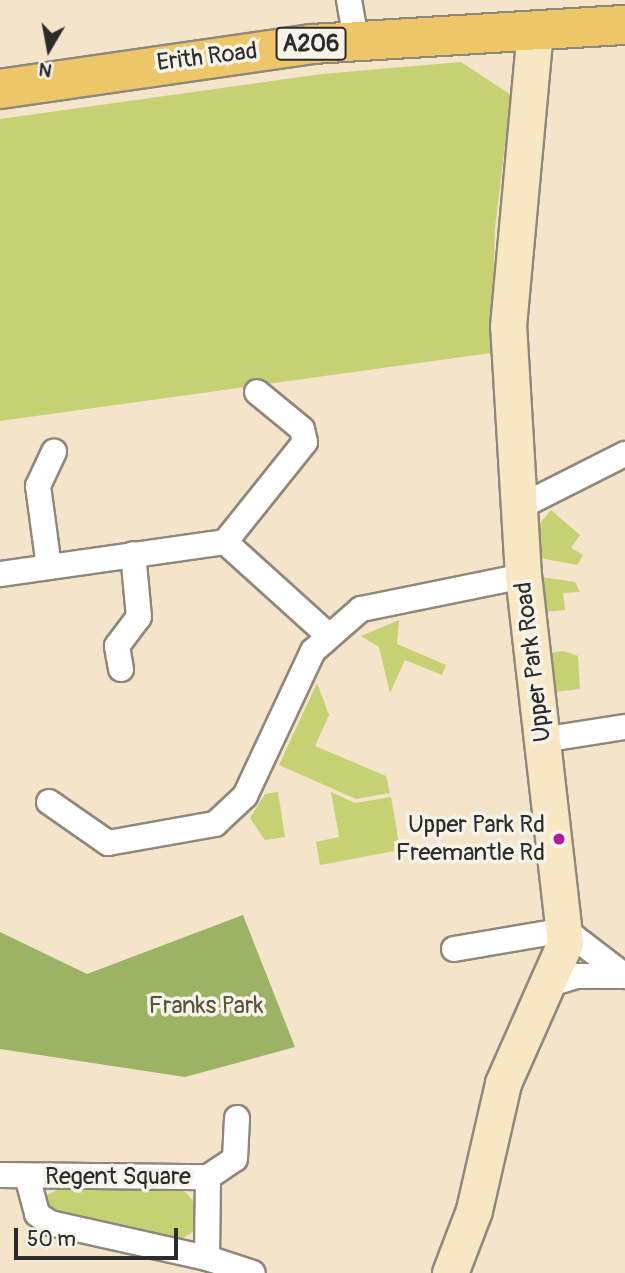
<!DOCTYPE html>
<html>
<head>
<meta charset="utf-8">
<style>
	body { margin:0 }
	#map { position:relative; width:625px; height:1273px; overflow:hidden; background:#f3e4ca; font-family:Pangolin,sans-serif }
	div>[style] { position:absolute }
	.green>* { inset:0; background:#c5d173 }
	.forest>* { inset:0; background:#9cb365 }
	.roads { filter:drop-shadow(2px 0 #8f887a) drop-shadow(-2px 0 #8f887a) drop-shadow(0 2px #8f887a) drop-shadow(0 -2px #8f887a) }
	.street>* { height:24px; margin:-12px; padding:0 12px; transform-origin:12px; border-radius:12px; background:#fff }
	.secondary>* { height:35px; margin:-17.5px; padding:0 17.5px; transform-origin:17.5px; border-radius:17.5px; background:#f7e8c3 }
	.primary>* { height:38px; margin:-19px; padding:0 19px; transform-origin:19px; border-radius:19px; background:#ecc669 }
	.dots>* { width:19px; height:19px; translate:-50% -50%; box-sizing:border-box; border:4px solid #f7f3e8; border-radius:50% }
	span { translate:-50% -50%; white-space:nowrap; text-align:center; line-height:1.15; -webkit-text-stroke:7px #f7f3e8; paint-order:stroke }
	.shield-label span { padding:2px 5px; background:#f7f3e8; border:2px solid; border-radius:5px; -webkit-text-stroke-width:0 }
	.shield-label { font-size:23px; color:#2b2b2b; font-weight:700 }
	.street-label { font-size:24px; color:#2b2b2b }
	.poi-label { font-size:24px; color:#2b2b2b }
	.right { translate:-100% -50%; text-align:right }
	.park-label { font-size:24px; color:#52543d }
	.north { position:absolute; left:14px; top:14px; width:70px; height:70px; -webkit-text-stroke:5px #f7f3e8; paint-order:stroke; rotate:190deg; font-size:19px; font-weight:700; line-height:28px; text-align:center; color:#2b2b2b }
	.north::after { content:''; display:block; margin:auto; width:24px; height:32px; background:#2b2b2b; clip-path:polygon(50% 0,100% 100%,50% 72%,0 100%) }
	.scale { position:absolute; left:14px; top:1228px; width:164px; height:32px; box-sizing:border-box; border:4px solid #2b2b2b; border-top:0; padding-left:9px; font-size:21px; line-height:24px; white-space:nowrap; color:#2b2b2b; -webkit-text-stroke:5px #f7f3e8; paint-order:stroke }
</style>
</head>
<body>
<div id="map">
	<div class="green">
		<div style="clip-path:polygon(461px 62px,511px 95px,495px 228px,491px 353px,0 421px,0 119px,322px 74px)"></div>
		<div style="clip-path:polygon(551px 510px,580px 535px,571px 548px,583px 555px,577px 565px,540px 558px,538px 526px)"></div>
		<div style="clip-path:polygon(542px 577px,575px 582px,580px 592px,563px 593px,565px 610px,545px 612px)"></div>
		<div style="clip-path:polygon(399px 620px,397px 644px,446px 665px,442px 675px,405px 660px,390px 693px,379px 647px,361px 636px)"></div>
		<div style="clip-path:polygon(564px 651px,578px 656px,580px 689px,554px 692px,550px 653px)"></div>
		<div style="clip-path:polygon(317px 683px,329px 715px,315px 746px,386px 776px,390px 793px,356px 799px,279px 765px)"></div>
		<div style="clip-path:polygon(278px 792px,285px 837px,265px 840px,250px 818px,265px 794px)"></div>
		<div style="clip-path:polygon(331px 792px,355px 803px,391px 797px,400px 850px,320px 865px,316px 842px,339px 837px)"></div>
		<div style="clip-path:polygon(181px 1187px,195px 1203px,194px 1231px,178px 1241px,50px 1213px,43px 1197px,61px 1188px)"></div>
	</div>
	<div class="forest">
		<div style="clip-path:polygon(243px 915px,295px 1047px,185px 1077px,0 1049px,0 932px,87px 974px)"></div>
	</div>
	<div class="roads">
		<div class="street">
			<div style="left:349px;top:0;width:41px;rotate:80.1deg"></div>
			<div style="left:518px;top:508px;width:120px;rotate:-26.8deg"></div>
			<div style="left:225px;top:542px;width:128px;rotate:-51.3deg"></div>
			<div style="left:305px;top:442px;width:13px;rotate:-103deg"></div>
			<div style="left:302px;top:429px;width:58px;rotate:-140.6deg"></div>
			<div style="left:49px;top:567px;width:82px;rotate:-97.7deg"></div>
			<div style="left:38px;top:486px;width:38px;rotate:-65deg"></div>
			<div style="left:0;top:574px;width:227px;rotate:-8.1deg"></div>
			<div style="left:225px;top:542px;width:140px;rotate:42.1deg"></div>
			<div style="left:121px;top:669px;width:23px;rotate:-100deg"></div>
			<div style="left:117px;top:646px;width:36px;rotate:-53deg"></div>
			<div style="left:139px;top:617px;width:63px;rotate:-95.4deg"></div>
			<div style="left:542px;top:740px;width:84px;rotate:-8.9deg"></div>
			<div style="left:49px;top:802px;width:72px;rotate:34.8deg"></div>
			<div style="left:108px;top:843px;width:109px;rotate:-10.1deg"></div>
			<div style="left:215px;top:824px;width:41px;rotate:-43deg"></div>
			<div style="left:245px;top:796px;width:160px;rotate:-64.9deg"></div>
			<div style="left:313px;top:651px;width:64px;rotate:-41.2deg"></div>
			<div style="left:361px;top:609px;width:165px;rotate:-11.5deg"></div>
			<div style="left:454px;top:949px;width:113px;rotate:-9.7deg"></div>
			<div style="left:565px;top:930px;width:76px;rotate:37.5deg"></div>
			<div style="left:547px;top:985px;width:30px;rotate:-17deg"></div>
			<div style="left:576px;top:976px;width:48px"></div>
			<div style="left:0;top:1175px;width:208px;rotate:0.6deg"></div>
			<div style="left:208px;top:1177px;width:81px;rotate:90.7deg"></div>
			<div style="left:207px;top:1258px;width:48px;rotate:18.1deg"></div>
			<div style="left:27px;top:1176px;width:39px;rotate:75deg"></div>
			<div style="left:37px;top:1214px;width:16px;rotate:35deg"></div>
			<div style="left:50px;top:1223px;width:161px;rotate:12.6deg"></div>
			<div style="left:208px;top:1177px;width:32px;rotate:-34deg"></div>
			<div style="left:235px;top:1159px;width:41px;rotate:-87.2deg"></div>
		</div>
		<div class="secondary">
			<div style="left:450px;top:1273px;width:67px;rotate:-69.1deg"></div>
			<div style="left:474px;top:1210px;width:130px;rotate:-77.1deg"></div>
			<div style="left:503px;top:1083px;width:153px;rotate:-66.1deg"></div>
			<div style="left:565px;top:943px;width:369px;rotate:-96.5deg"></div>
			<div style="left:523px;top:576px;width:250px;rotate:-93.4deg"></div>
			<div style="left:508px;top:326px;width:298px;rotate:-84.8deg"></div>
		</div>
		<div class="primary">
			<div style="left:0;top:89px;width:315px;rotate:-8.2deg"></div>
			<div style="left:312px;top:44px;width:314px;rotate:-3.5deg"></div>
		</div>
	</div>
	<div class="dots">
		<div style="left:559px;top:839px;background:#b5179e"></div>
	</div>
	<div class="shield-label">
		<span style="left:311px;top:44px">A206</span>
	</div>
	<div class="street-label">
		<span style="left:207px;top:57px;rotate:-7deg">Erith Road</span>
		<span style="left:533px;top:662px;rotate:-97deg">Upper Park Road</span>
		<span style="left:118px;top:1177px">Regent Square</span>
	</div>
	<div class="poi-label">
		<span class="right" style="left:545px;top:839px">Upper Park Rd<br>Freemantle Rd</span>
	</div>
	<div class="park-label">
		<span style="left:206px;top:1006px">Franks Park</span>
	</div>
	<div class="north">N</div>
	<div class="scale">50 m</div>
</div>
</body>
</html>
